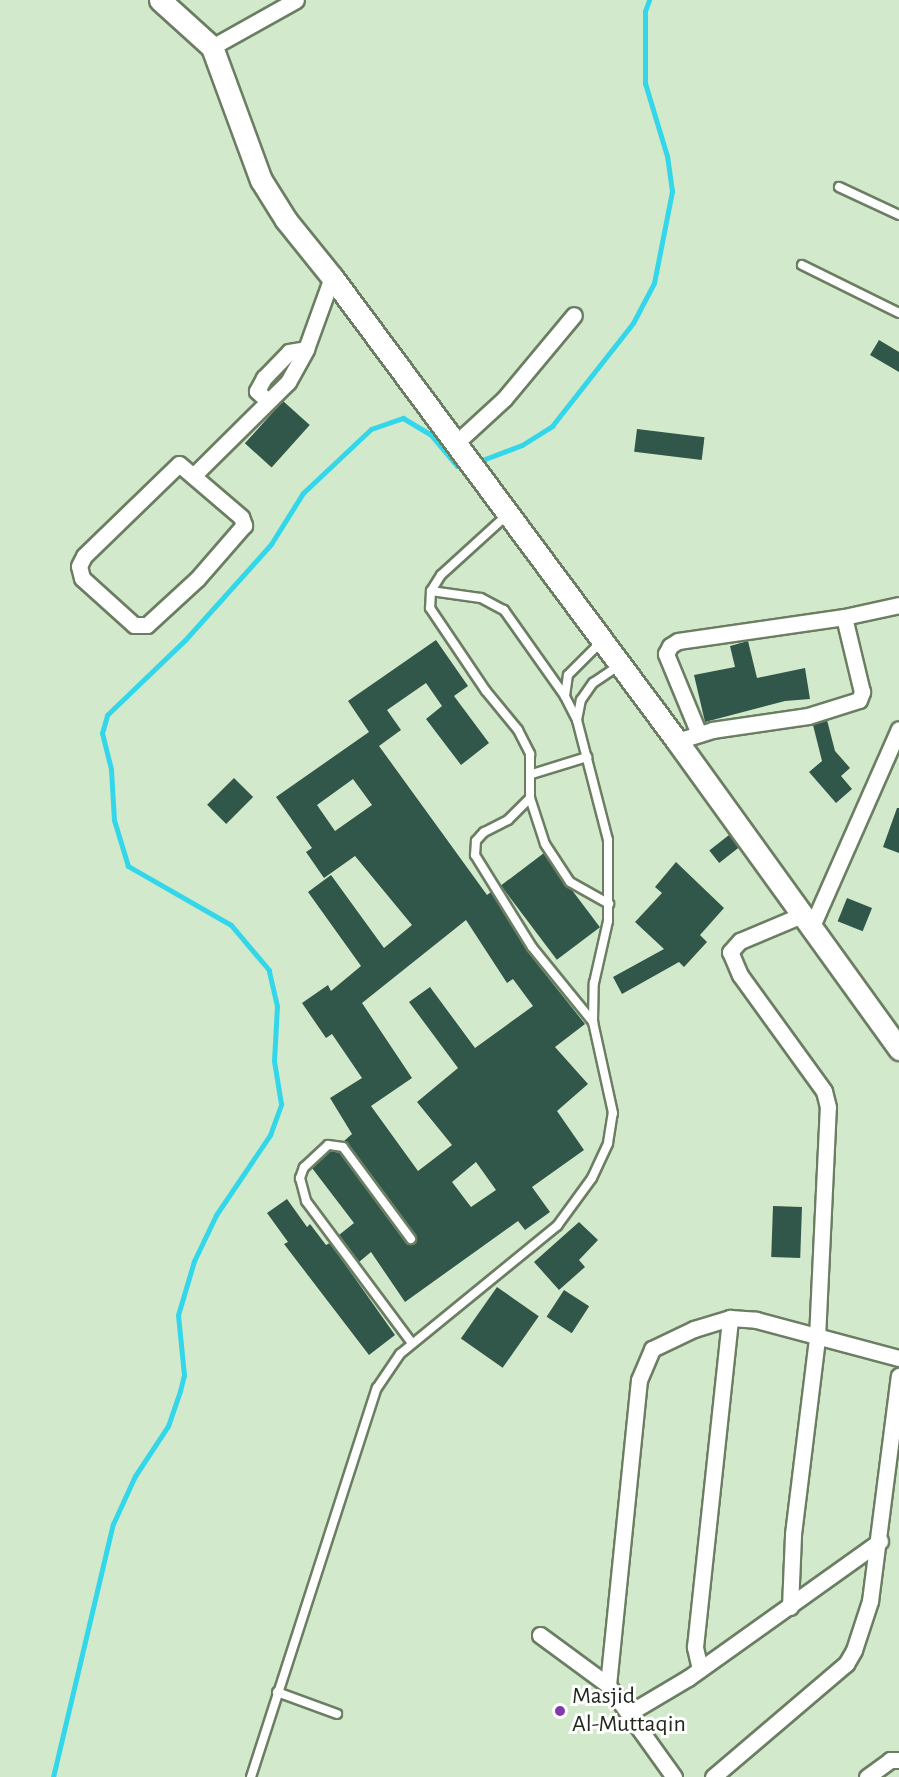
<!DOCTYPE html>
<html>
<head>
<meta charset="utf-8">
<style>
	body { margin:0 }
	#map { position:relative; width:899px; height:1777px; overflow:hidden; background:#d3e9cb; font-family:"Alegreya Sans",sans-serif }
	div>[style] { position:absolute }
	.stream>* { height:5px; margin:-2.5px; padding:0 2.5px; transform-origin:2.5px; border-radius:2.5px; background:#34d7e9 }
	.building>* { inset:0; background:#31564a; transform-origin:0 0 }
	.roads { filter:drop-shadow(2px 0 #6b7e63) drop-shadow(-2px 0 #6b7e63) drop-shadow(0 2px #6b7e63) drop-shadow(0 -2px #6b7e63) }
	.lane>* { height:8px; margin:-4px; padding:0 4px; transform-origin:4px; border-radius:4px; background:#fff }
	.street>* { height:15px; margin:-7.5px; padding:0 7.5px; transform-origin:7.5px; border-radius:7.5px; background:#fff }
	.secondary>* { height:21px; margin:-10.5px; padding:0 10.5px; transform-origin:10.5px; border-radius:10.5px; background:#fff }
	.dots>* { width:16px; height:16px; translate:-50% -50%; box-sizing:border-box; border:3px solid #fff; border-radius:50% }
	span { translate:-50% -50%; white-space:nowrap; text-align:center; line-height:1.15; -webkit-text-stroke:6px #fff; paint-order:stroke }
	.poi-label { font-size:24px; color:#21291e }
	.left { translate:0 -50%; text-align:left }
</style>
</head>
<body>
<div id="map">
	<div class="stream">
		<div style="left:477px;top:462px;width:48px;rotate:-20.7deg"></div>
		<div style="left:522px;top:445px;width:36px;rotate:-32deg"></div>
		<div style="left:552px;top:426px;width:131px;rotate:-51.8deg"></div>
		<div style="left:633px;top:323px;width:45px;rotate:-62.3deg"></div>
		<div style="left:654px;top:283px;width:94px;rotate:-78.9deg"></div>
		<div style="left:672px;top:191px;width:35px;rotate:-98deg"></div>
		<div style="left:667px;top:156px;width:76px;rotate:-106.8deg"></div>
		<div style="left:645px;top:83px;width:72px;rotate:-90deg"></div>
		<div style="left:645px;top:11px;width:12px;rotate:-70deg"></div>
		<div style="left:53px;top:1777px;width:260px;rotate:-76.7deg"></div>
		<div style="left:113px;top:1524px;width:53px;rotate:-65.4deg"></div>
		<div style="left:135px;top:1476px;width:60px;rotate:-56.6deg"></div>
		<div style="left:168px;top:1426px;width:37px;rotate:-71deg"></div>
		<div style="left:180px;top:1391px;width:16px;rotate:-76deg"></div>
		<div style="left:184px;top:1375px;width:60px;rotate:-95.7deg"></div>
		<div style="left:178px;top:1315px;width:56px;rotate:-73.5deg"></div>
		<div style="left:194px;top:1261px;width:51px;rotate:-64.4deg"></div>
		<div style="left:216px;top:1215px;width:97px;rotate:-56deg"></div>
		<div style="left:270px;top:1135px;width:33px;rotate:-70deg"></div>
		<div style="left:281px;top:1104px;width:44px;rotate:-99.2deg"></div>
		<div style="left:274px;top:1061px;width:55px;rotate:-86.9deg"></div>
		<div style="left:277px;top:1006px;width:37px;rotate:-103deg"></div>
		<div style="left:269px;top:970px;width:59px;rotate:-130.2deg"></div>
		<div style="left:231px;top:925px;width:119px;rotate:-150.2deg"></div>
		<div style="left:128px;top:866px;width:48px;rotate:-106.9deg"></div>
		<div style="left:114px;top:820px;width:51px;rotate:-93.4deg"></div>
		<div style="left:111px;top:769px;width:37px;rotate:-104deg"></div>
		<div style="left:102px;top:733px;width:19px;rotate:-74deg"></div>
		<div style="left:107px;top:715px;width:108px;rotate:-43.9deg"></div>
		<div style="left:185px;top:640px;width:129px;rotate:-48.1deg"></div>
		<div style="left:271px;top:544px;width:60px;rotate:-57.9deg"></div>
		<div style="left:303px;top:493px;width:93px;rotate:-43.3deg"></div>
		<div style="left:371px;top:429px;width:34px;rotate:-19deg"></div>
		<div style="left:403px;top:418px;width:33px;rotate:31deg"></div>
		<div style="left:431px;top:435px;width:40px;rotate:50deg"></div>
		<div style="left:457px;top:466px;width:8px;rotate:-14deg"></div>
	</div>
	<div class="building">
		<div style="clip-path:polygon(879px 340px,899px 352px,899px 372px,870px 355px)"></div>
		<div style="left:283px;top:401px;width:36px;height:57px;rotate:42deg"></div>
		<div style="left:637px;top:429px;width:68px;height:23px;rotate:7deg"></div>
		<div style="clip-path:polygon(evenodd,436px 640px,468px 686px,454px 696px,489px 743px,461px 765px,426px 719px,442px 706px,426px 683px,387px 710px,401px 730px,379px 746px,487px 895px,491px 892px,527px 951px,585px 1024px,555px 1047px,588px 1084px,557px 1111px,584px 1150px,532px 1187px,550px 1212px,525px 1230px,518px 1221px,405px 1302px,371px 1252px,359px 1262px,339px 1235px,354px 1223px,312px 1168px,330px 1151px,340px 1153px,406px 1243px,416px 1242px,416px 1235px,344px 1141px,352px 1134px,330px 1098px,362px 1078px,332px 1034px,326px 1038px,302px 1003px,328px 985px,331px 991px,361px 966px,308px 892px,331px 875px,384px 948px,412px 925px,355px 856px,324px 878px,306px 852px,312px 848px,276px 797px,369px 732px,348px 701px,436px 640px,353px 779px,372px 805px,335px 831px,317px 805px,353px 779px,436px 640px,466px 920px,507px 983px,513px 979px,533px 1006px,475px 1048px,430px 987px,409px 1002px,458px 1068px,417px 1102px,452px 1145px,418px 1171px,371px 1106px,412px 1078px,362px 1003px,466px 920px,436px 640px,476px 1162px,496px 1190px,471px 1207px,452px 1182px,476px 1162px)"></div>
		<div style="clip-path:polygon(748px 641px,757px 678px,805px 668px,810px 699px,785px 701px,705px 722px,694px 675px,735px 667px,730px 646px)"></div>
		<div style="clip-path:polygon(827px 720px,835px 751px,850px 768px,841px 776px,852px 789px,836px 803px,809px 772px,822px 761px,813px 725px)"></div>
		<div style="left:234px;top:778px;width:27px;height:38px;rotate:45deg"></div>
		<div style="clip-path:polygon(897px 808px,899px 808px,899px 853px,883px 847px)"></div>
		<div style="left:729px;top:835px;width:16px;height:25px;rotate:52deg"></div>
		<div style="left:544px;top:853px;width:93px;height:54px;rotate:53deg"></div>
		<div style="clip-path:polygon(676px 862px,724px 908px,700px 935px,707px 942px,684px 967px,679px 962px,622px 994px,613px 977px,664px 949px,635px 922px,662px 893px,655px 887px)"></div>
		<div style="left:847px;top:898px;width:27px;height:25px;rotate:22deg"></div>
		<div style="clip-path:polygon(287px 1199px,307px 1227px,310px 1224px,326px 1245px,330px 1243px,395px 1335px,369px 1355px,284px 1244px,288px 1242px,267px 1213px)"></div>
		<div style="left:773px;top:1206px;width:29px;height:51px;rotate:2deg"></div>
		<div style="clip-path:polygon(579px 1222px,598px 1240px,579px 1260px,585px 1267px,559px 1290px,534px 1262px)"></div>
		<div style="left:497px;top:1287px;width:51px;height:63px;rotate:35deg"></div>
		<div style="left:564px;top:1290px;width:30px;height:32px;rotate:33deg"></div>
	</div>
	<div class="roads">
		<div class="lane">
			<div style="left:839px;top:187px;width:66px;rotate:25deg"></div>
			<div style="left:802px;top:265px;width:108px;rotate:26.3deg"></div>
			<div style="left:507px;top:515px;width:89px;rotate:137.7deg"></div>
			<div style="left:441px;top:575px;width:19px;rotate:122deg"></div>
			<div style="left:431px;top:591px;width:17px;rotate:93deg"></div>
			<div style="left:430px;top:608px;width:100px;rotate:56deg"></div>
			<div style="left:486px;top:691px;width:50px;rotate:50.6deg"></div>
			<div style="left:518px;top:730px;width:27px;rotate:63deg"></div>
			<div style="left:530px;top:754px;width:44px;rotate:90deg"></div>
			<div style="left:530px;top:798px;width:48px;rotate:71.9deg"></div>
			<div style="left:545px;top:844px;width:45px;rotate:56.7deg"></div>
			<div style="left:570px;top:882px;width:45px;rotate:29.4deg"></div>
			<div style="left:431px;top:591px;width:50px;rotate:8deg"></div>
			<div style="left:481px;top:598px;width:26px;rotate:28deg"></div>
			<div style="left:504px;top:610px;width:105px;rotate:54.7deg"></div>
			<div style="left:577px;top:720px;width:27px;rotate:-117deg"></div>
			<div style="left:565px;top:696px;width:21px;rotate:-82deg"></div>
			<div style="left:568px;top:675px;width:47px;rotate:-45deg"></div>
			<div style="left:532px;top:774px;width:58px;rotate:-17.2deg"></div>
			<div style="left:530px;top:798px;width:31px;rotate:135deg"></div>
			<div style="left:508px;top:820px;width:27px;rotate:153deg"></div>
			<div style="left:484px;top:832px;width:12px;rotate:132deg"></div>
			<div style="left:476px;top:841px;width:14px;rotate:94deg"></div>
			<div style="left:475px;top:855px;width:108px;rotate:58.2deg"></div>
			<div style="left:532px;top:947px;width:97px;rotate:50.9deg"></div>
			<div style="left:411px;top:1239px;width:114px;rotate:-126.5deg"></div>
			<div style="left:343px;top:1147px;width:15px;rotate:-172deg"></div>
			<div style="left:328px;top:1145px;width:33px;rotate:137deg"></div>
			<div style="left:304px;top:1167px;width:12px;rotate:110deg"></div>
			<div style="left:300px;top:1178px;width:24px;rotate:75deg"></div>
			<div style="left:306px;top:1201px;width:177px;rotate:53.3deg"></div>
			<div style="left:277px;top:1692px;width:64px;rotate:20.1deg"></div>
			<div style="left:251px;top:1777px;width:409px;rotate:-72.1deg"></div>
			<div style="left:377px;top:1388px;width:41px;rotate:-55.9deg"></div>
			<div style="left:400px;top:1354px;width:203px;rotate:-39.2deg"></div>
			<div style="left:557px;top:1226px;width:59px;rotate:-53.9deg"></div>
			<div style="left:592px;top:1178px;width:38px;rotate:-65deg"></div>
			<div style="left:608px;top:1143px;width:30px;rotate:-81deg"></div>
			<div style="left:613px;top:1113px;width:93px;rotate:-102.4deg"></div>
			<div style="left:593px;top:1022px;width:39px;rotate:-89deg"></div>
			<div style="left:594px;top:983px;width:64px;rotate:-77.3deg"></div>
			<div style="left:608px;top:921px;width:81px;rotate:-90deg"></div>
			<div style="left:608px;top:840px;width:124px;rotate:-104.5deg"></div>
			<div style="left:577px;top:720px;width:20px;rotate:-79deg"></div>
			<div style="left:581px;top:700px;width:21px;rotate:-55deg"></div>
			<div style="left:593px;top:683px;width:32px;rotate:-34deg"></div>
		</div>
		<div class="street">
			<div style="left:212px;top:47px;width:96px;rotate:-29.2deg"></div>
			<div style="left:268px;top:401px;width:15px;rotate:-138deg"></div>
			<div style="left:257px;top:391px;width:15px;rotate:-62deg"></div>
			<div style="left:264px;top:378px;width:36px;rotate:-46deg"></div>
			<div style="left:289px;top:352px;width:17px;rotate:-10deg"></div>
			<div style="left:456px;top:443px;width:65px;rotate:-42.5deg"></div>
			<div style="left:504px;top:399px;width:109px;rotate:-50.2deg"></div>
			<div style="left:179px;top:464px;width:82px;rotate:40.5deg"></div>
			<div style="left:241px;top:517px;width:9px;rotate:69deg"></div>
			<div style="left:244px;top:525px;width:72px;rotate:131deg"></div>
			<div style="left:197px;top:579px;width:68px;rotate:137.4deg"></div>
			<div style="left:147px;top:625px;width:13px;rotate:180deg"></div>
			<div style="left:134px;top:625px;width:70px;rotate:-137.9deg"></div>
			<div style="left:82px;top:578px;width:12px;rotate:-104deg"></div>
			<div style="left:79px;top:566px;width:11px;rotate:-63deg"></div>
			<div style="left:84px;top:556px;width:132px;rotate:-44.1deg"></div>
			<div style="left:194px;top:475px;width:132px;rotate:-44.7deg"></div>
			<div style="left:288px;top:382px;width:38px;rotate:-61deg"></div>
			<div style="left:306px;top:349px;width:77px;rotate:-70.1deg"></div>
			<div style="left:699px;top:734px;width:87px;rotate:-112.4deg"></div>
			<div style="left:666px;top:654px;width:9px;rotate:-63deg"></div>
			<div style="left:670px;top:646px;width:9px;rotate:-32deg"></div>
			<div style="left:678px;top:641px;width:168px;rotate:-8.2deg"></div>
			<div style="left:677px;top:741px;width:37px;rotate:-17deg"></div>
			<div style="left:712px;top:730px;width:97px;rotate:-8.3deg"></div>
			<div style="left:808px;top:716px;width:53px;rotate:-17.4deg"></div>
			<div style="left:859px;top:700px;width:9px;rotate:-69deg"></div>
			<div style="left:862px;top:692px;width:77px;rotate:-103.5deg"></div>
			<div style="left:844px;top:617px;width:56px;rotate:-12.3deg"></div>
			<div style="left:812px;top:926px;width:215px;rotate:-66.2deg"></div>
			<div style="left:790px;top:1607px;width:73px;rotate:-87.6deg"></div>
			<div style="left:793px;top:1534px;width:197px;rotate:-83deg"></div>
			<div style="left:817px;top:1338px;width:231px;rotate:-87.3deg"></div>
			<div style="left:828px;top:1107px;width:16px;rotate:-104deg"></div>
			<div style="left:824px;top:1091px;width:143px;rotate:-125.9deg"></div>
			<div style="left:740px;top:975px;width:25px;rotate:-113deg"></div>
			<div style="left:730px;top:952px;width:15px;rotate:-48deg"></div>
			<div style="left:740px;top:941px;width:67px;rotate:-22.8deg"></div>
			<div style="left:540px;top:1635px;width:84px;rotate:36.3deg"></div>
			<div style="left:700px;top:1669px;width:23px;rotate:-103deg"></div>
			<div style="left:695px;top:1647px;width:331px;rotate:-83.9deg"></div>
			<div style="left:730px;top:1318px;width:26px;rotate:4deg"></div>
			<div style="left:756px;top:1320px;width:148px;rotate:14.9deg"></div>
			<div style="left:629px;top:1713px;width:69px;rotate:-30.7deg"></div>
			<div style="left:688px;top:1678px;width:236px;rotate:-35.5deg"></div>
			<div style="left:674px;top:1777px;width:113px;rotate:-125.7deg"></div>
			<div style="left:608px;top:1685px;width:307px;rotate:-84.2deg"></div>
			<div style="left:639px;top:1380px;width:34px;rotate:-67deg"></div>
			<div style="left:652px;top:1349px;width:47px;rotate:-25.5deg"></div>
			<div style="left:694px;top:1329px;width:38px;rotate:-17deg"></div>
			<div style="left:713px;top:1777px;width:175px;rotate:-40.4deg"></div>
			<div style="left:846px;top:1664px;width:16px;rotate:-60deg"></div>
			<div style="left:854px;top:1650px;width:52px;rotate:-71.9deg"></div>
			<div style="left:870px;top:1601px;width:227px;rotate:-82.7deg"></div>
			<div style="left:867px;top:1777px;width:29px;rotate:-36deg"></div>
			<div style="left:890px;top:1760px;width:9px"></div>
		</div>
		<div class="secondary">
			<div style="left:160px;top:0;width:70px;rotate:42.1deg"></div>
			<div style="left:212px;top:47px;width:142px;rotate:69.8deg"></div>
			<div style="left:261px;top:180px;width:47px;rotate:58deg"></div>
			<div style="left:286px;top:220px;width:73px;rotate:51.1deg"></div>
			<div style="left:332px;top:277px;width:578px;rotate:53.37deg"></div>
			<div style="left:677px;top:741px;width:380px;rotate:54.2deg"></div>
		</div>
	</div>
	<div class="dots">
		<div style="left:560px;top:1711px;background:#8239ab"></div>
	</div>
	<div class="poi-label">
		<span class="left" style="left:572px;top:1711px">Masjid<br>Al-Muttaqin</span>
	</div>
</div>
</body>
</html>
